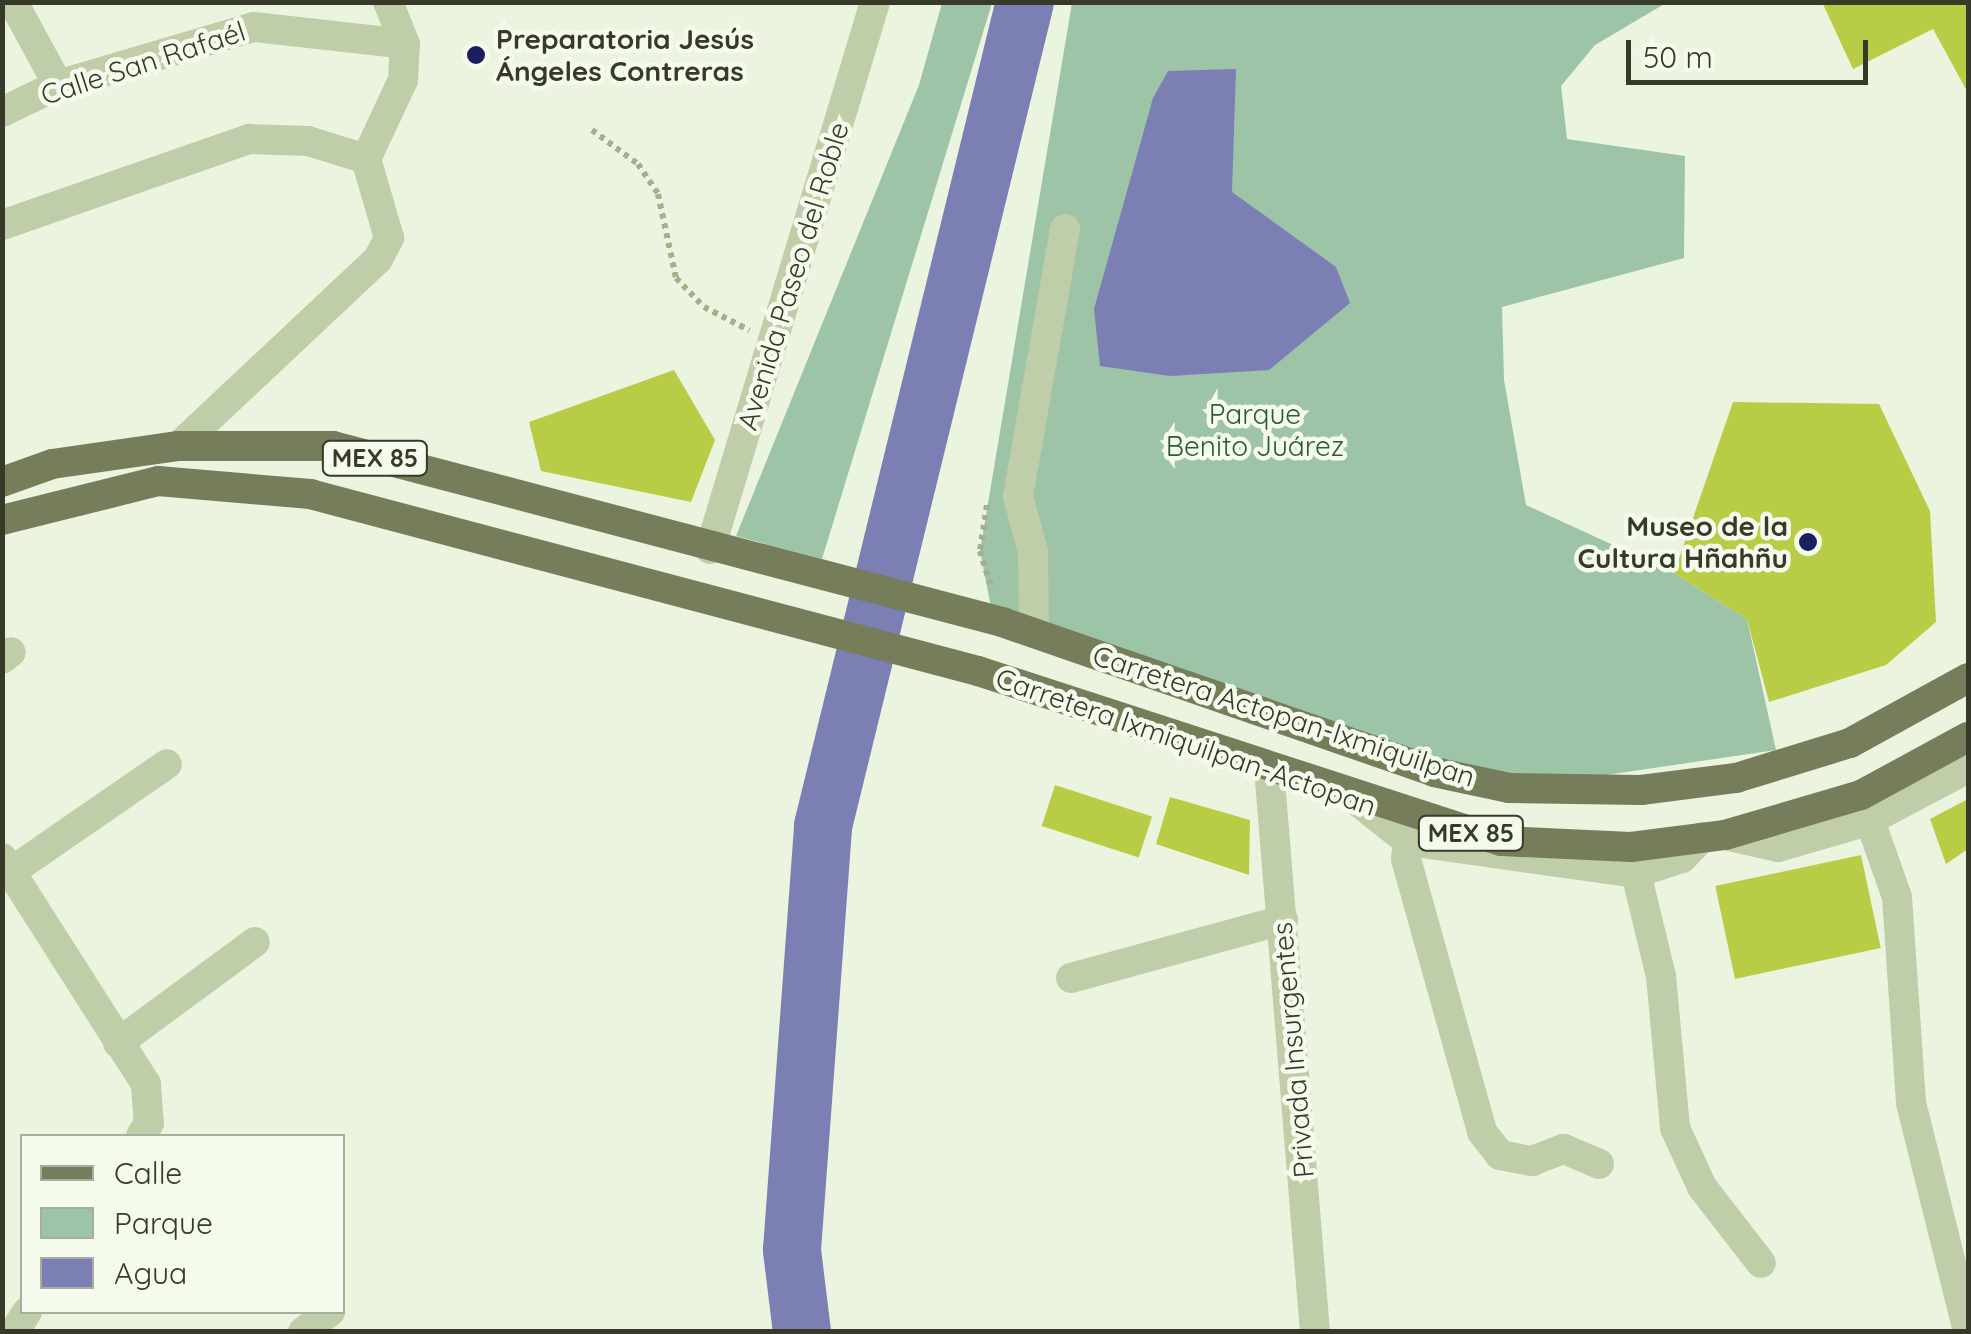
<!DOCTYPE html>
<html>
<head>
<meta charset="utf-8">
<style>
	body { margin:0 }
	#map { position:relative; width:1971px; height:1334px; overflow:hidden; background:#ebf4df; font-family:Quicksand,sans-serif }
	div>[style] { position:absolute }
	.green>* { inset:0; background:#9dc4a6 }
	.water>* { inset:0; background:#7c7fb3 }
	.river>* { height:58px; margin:-29px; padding:0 29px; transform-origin:29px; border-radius:29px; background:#7c7fb3 }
	.building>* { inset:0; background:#b9cc45; transform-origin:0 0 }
	.path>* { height:6px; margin-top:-3px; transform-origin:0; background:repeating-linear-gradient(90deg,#a4af8b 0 5px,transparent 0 10px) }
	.minor>* { height:30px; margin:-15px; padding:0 15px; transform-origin:15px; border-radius:15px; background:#c0cda9 }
	.major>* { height:30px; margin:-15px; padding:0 15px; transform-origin:15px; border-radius:15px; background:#757d5a }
	.dots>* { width:28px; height:28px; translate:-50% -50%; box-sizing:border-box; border:5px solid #f4fbec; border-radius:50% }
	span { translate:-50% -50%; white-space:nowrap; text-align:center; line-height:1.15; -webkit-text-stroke:9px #f4fbec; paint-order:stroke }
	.shield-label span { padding:2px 8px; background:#f4fbec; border:2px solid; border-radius:8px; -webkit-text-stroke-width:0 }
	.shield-label { font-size:25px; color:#373a29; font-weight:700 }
	.poi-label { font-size:28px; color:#373a29; font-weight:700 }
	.left { translate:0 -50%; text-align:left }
	.right { translate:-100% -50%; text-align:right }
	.street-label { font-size:28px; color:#373a29 }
	.park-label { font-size:28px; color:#2c5a38 }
	.frame { position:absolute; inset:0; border:5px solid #373a29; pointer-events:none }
	.legend { position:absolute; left:20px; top:1134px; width:325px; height:180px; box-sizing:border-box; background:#f4fbec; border:2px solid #a8ae9e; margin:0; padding:12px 18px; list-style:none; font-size:30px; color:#373a29 }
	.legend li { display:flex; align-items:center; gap:20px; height:50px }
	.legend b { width:50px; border:2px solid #a8ae9e }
	.scale { position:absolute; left:1626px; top:40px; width:242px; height:45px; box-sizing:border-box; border:5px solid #373a29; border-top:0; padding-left:12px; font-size:30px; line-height:35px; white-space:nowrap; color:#373a29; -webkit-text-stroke:8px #f4fbec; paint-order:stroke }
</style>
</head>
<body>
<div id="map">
	<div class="green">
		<div style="clip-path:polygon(942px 3px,992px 3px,822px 559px,736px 536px,919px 85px)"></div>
		<div style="clip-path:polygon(1072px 3px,1666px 3px,1595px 45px,1561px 86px,1567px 139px,1685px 156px,1684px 258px,1502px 307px,1504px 380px,1526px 505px,1674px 573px,1747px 619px,1776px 750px,1572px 780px,1434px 772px,992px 612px,980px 551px)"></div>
	</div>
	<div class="water">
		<div style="clip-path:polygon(1236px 69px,1232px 192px,1336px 267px,1350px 303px,1269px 370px,1170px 376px,1100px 366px,1094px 309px,1153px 98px,1168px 71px)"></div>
	</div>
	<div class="river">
		<div style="left:802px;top:1332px;width:83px;rotate:-97deg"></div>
		<div style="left:792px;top:1250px;width:425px;rotate:-85.8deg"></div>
		<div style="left:823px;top:826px;width:848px;rotate:-76.23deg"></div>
	</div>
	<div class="building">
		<div style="clip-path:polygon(1822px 2px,1968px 2px,1968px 93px,1933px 29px,1853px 69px)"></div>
		<div style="clip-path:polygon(674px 370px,715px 440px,691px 502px,541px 471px,529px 422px)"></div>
		<div style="clip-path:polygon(1733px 402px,1879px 404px,1930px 511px,1936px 622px,1886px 665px,1769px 702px,1747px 619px,1674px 573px)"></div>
		<div style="left:1055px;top:785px;width:102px;height:43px;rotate:18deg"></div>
		<div style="clip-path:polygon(1170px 797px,1250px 820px,1249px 875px,1156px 844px)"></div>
		<div style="clip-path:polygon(1968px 799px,1968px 849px,1946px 864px,1930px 819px)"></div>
		<div style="left:1861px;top:855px;width:95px;height:149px;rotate:78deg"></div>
	</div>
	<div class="path">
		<div style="left:592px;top:130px;width:57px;rotate:36.5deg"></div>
		<div style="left:638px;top:164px;width:36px;rotate:56deg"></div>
		<div style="left:658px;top:194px;width:86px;rotate:77.9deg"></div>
		<div style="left:676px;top:278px;width:40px;rotate:46deg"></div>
		<div style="left:704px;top:307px;width:51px;rotate:27.1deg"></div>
		<div style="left:987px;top:505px;width:47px;rotate:98.7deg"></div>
		<div style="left:980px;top:551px;width:41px;rotate:72.9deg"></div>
	</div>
	<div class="minor">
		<div style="left:13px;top:2px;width:94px;rotate:61.5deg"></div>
		<div style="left:2px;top:112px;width:62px;rotate:-25.7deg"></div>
		<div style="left:58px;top:85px;width:204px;rotate:-16.5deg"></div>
		<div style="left:254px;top:27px;width:152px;rotate:6.4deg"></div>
		<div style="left:2px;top:225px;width:262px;rotate:-19.2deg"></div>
		<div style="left:249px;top:139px;width:59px;rotate:1.9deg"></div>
		<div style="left:308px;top:141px;width:61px;rotate:17.2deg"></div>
		<div style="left:179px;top:446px;width:273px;rotate:-43.2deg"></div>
		<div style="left:378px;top:259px;width:24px;rotate:-62deg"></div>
		<div style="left:389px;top:238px;width:82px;rotate:-106.2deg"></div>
		<div style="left:366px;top:159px;width:87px;rotate:-64.9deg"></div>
		<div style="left:403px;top:80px;width:36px;rotate:-87deg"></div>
		<div style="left:405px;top:44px;width:45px;rotate:-112deg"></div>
		<div style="left:710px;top:549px;width:571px;rotate:-73.21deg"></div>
		<div style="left:1034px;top:632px;width:80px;rotate:-90.7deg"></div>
		<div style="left:1033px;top:552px;width:58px;rotate:-105deg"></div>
		<div style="left:1018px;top:496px;width:271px;rotate:-80deg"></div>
		<div style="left:2px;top:659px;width:11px;rotate:-38deg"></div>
		<div style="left:1269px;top:768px;width:566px;rotate:85.34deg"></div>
		<div style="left:1861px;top:795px;width:108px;rotate:70.6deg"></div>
		<div style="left:1897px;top:897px;width:206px;rotate:86.1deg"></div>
		<div style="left:1911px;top:1103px;width:236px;rotate:76deg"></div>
		<div style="left:1352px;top:797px;width:71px;rotate:38.2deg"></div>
		<div style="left:1408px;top:841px;width:230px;rotate:8deg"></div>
		<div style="left:1636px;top:873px;width:48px;rotate:-18.1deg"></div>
		<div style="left:1682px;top:858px;width:29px;rotate:-46deg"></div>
		<div style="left:1411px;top:818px;width:41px;rotate:97deg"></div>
		<div style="left:1406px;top:859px;width:283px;rotate:74.4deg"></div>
		<div style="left:1482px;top:1132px;width:29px;rotate:52deg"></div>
		<div style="left:1500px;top:1155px;width:33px;rotate:11deg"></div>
		<div style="left:1532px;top:1161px;width:34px;rotate:-21deg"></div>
		<div style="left:1564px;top:1149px;width:38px;rotate:23deg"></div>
		<div style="left:1725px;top:835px;width:54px;rotate:12.8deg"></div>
		<div style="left:1778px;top:847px;width:94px;rotate:-16.1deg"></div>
		<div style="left:1868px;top:821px;width:113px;rotate:-27.9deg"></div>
		<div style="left:2px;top:858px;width:268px;rotate:57.5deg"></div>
		<div style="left:146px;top:1084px;width:39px;rotate:86deg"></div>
		<div style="left:149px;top:1123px;width:15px;rotate:122deg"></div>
		<div style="left:12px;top:871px;width:188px;rotate:-34.6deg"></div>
		<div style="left:1636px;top:873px;width:106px;rotate:76.4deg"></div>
		<div style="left:1661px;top:976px;width:153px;rotate:84.7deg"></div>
		<div style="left:1675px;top:1128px;width:65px;rotate:65.4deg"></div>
		<div style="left:1702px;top:1187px;width:96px;rotate:52.2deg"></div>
		<div style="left:1071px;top:978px;width:220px;rotate:-15.3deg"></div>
		<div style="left:118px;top:1043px;width:170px;rotate:-36.4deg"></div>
		<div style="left:14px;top:1332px;width:24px;rotate:-57deg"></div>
		<div style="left:303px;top:1332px;width:34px;rotate:-37deg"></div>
	</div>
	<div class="major">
		<div style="left:2px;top:482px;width:53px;rotate:-19.8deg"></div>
		<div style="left:52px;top:464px;width:128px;rotate:-8.1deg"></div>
		<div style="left:179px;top:446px;width:154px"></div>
		<div style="left:333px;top:446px;width:692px;rotate:14.74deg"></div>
		<div style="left:1002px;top:622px;width:457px;rotate:19.1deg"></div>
		<div style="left:1434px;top:772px;width:77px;rotate:12deg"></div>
		<div style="left:1509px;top:788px;width:132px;rotate:0.9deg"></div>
		<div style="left:1641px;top:790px;width:96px;rotate:-7.2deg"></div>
		<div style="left:1736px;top:778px;width:119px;rotate:-17.1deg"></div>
		<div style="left:1850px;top:743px;width:135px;rotate:-28.8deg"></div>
		<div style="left:2px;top:520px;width:161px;rotate:-14deg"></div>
		<div style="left:158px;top:481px;width:153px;rotate:4.9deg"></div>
		<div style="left:310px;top:494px;width:691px;rotate:14.84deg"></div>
		<div style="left:978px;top:671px;width:550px;rotate:18.01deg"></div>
		<div style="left:1501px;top:841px;width:130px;rotate:2.6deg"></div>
		<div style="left:1631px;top:847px;width:95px;rotate:-7.3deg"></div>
		<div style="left:1725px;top:835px;width:142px;rotate:-16.4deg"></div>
		<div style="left:1861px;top:795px;width:122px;rotate:-28.5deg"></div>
	</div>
	<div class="dots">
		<div style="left:476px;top:55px;background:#1c1f5e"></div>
		<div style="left:1808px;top:542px;background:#1c1f5e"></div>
	</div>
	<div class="shield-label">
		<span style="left:375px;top:458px">MEX 85</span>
		<span style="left:1471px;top:833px">MEX 85</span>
	</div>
	<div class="poi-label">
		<span class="left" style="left:496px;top:55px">Preparatoria Jesús<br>Ángeles Contreras</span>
		<span class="right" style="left:1788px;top:542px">Museo de la<br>Cultura Hñahñu</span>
	</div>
	<div class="street-label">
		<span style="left:143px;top:63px;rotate:-18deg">Calle San Rafaél</span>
		<span style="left:793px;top:276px;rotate:-73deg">Avenida Paseo del Roble</span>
		<span style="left:1284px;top:716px;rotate:18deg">Carretera Actopan-Ixmiquilpan</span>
		<span style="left:1186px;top:742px;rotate:19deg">Carretera Ixmiquilpan-Actopan</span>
		<span style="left:1293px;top:1050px;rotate:-95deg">Privada Insurgentes</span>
	</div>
	<div class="park-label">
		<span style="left:1255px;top:430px">Parque<br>Benito Juárez</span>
	</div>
	<div class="frame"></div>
	<ul class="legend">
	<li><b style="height:12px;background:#757d5a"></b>Calle</li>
	<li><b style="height:28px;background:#9dc4a6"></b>Parque</li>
	<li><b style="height:28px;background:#7c7fb3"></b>Agua</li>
	</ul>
	<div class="scale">50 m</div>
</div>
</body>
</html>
